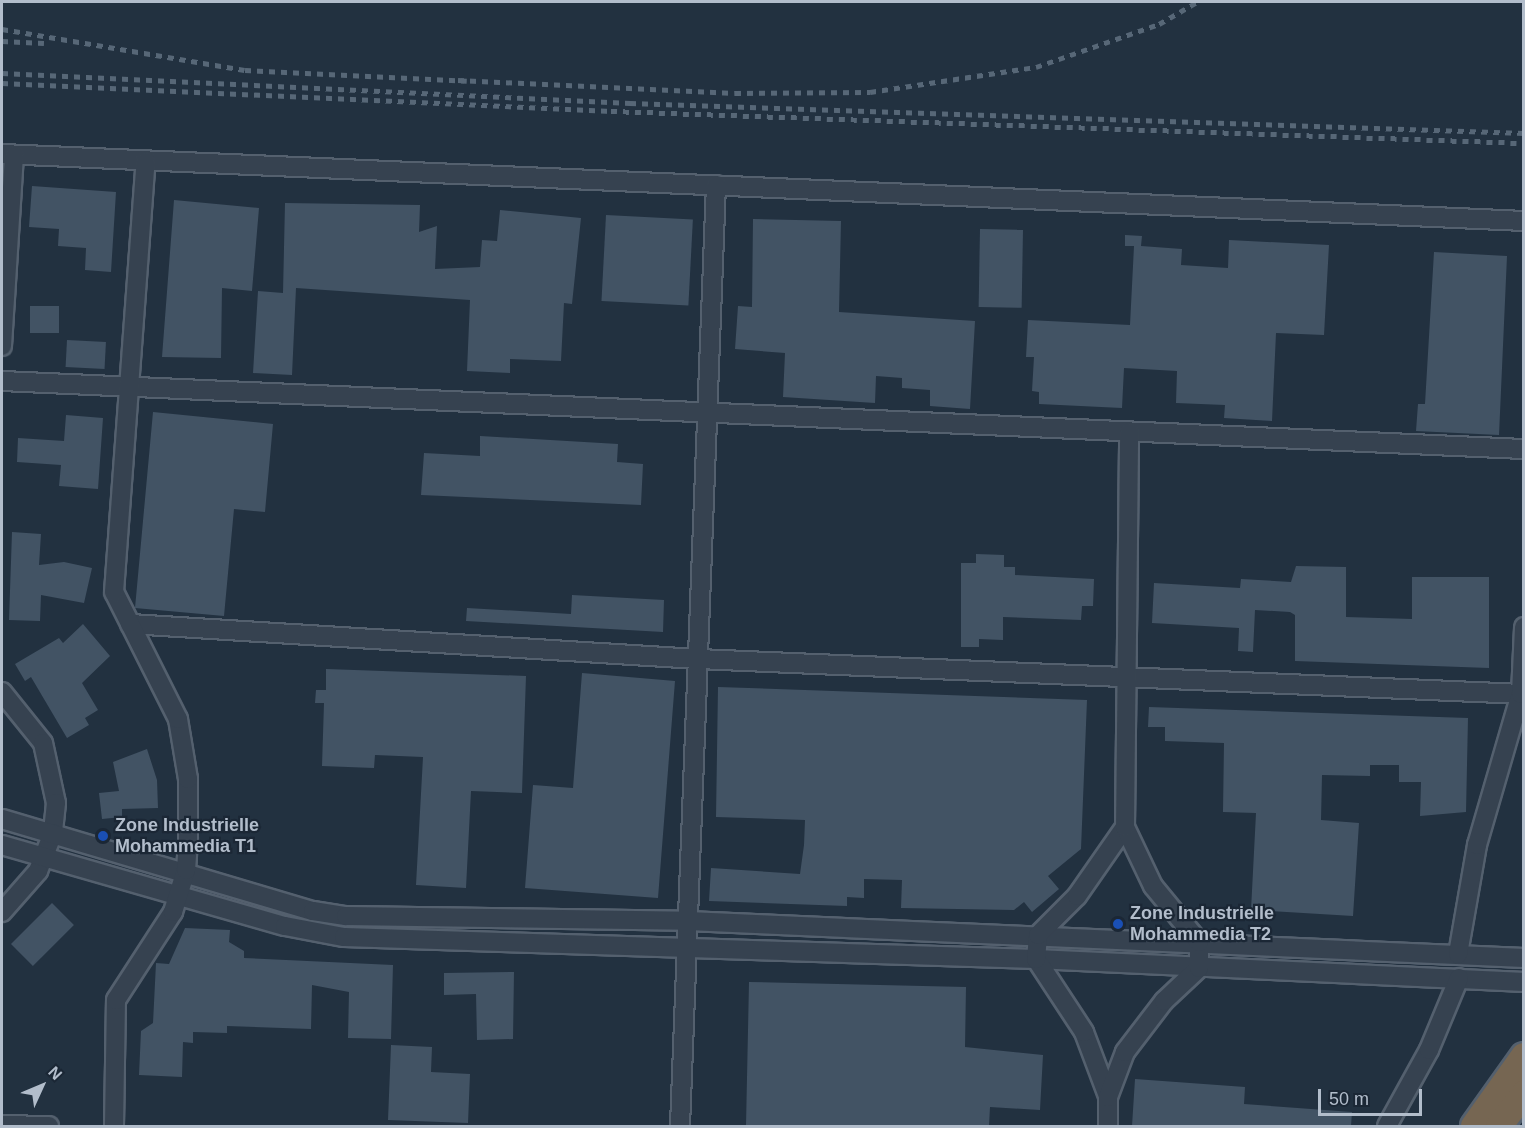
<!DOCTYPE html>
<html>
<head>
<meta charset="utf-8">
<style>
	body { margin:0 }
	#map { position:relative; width:1525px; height:1128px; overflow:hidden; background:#223140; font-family:Helvetica,sans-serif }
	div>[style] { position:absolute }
	.building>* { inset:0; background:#425364; transform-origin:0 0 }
	.roads { filter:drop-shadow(2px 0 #54606e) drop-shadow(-2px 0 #54606e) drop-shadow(0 2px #54606e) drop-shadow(0 -2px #54606e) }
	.minor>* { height:18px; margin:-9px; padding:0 9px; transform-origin:9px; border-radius:9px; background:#364250 }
	.highway>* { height:26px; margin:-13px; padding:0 13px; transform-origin:13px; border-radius:13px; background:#766652 }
	.rail>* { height:4.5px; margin-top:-2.25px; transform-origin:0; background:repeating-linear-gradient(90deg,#576777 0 6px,transparent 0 12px) }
	.dots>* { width:16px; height:16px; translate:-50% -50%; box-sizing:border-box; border:3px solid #1b2735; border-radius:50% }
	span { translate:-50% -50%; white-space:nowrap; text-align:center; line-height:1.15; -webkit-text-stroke:4.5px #1b2735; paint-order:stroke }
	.poi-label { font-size:18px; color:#b2bdcb; font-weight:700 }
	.left { translate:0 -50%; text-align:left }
	.frame { position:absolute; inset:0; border:3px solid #b2bdcb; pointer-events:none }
	.north { position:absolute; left:12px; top:1056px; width:60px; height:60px; -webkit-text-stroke:4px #1b2735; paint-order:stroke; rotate:46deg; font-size:16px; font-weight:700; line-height:24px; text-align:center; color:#b2bdcb }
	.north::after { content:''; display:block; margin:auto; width:21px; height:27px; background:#b2bdcb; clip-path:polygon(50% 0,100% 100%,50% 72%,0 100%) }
	.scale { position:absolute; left:1318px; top:1089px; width:104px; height:27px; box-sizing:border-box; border:3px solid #b2bdcb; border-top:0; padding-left:8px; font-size:18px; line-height:21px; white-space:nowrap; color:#b2bdcb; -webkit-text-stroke:4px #1b2735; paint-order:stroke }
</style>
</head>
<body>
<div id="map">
	<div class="building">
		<div style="clip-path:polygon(32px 186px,116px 192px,111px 272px,85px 270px,86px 248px,58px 246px,59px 229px,29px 227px)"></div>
		<div style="clip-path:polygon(174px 200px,259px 208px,252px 291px,222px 288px,221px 358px,162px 357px)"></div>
		<div style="clip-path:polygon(285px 203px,420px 205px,419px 232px,437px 226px,435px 269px,480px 267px,482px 240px,497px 241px,500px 210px,581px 218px,572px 304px,564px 303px,561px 361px,510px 359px,510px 373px,467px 371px,470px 300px,296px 288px,292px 375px,253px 373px,258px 291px,283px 293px)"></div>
		<div style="left:606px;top:215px;width:87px;height:86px;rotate:3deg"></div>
		<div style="clip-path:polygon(753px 219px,841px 221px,839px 312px,975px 321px,970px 409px,930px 406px,930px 390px,902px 388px,902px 378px,876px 376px,875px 403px,783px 397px,785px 353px,735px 349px,738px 306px,752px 307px)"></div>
		<div style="left:980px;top:229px;width:43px;height:78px;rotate:1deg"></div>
		<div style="clip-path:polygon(1125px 235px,1142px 236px,1141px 246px,1182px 249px,1181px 265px,1228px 268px,1229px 240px,1329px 245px,1324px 335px,1276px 333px,1272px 421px,1224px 418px,1225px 405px,1176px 403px,1177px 371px,1124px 368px,1122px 408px,1039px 404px,1039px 392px,1032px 391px,1034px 357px,1026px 357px,1028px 320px,1130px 325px,1134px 246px,1125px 246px)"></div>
		<div style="clip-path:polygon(1434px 252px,1507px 256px,1499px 435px,1416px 431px,1418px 404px,1425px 404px)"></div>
		<div style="left:59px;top:306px;width:27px;height:29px;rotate:90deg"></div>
		<div style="left:67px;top:340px;width:39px;height:27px;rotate:3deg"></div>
		<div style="clip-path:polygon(153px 412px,273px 424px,265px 512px,234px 509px,224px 616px,135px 608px)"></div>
		<div style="clip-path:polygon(66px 415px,103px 418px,98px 489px,59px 486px,61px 465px,17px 462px,18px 438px,64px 441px)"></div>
		<div style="clip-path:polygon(480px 436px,618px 444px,617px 462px,643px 464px,641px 505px,421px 495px,424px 453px,480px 456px)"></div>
		<div style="clip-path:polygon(12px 532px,41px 534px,39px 565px,64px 562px,92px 568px,84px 603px,41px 595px,40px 621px,9px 620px)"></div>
		<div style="clip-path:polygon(976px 554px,1004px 555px,1004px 567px,1015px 567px,1015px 575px,1094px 579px,1093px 606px,1082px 606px,1081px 620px,1003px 617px,1003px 640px,979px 639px,979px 647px,961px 647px,961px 563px,976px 563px)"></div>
		<div style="clip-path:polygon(1296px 566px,1346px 567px,1346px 617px,1412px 619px,1412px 577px,1489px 577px,1489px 668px,1295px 661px,1295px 615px,1290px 612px,1255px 610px,1253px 652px,1238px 651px,1239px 628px,1152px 623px,1154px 583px,1240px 588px,1241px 579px,1291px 582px)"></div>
		<div style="clip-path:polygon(572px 595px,664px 600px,663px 632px,466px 621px,467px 608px,571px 614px)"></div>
		<div style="clip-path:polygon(83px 624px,110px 656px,82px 683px,98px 710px,85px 718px,89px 725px,67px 738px,31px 677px,25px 681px,15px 664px,59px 638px,63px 643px)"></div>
		<div style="clip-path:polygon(326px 669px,526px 676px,522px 793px,471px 791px,466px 888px,416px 885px,423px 757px,375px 755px,374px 768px,322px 766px,324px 703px,315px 703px,316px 690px,326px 690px)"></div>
		<div style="clip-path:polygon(582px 673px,675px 681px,658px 898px,525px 888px,533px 785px,573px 788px)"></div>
		<div style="clip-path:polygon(718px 687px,1087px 700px,1081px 849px,1048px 876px,1059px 889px,1032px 912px,1024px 902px,1014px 910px,901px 908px,902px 880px,864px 879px,864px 898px,847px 897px,847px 906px,709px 901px,711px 868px,800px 874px,804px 845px,805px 820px,716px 817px)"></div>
		<div style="clip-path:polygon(1149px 707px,1468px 718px,1466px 812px,1420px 816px,1421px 782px,1399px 782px,1399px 765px,1370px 765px,1370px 776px,1322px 775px,1321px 820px,1359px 823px,1353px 916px,1251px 910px,1256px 813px,1223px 812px,1224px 743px,1165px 741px,1165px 727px,1148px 727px)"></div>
		<div style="clip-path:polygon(147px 749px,157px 780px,158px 808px,122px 809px,122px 817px,102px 819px,99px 793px,119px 791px,113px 762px)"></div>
		<div style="left:52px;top:903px;width:31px;height:58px;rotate:45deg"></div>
		<div style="clip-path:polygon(185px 928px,230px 930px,229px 942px,244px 951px,244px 958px,393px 965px,391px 1039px,348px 1038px,349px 992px,312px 985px,311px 1029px,227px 1026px,227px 1033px,193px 1032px,193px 1043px,183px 1042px,182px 1077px,139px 1075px,141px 1031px,153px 1023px,156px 963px,169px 964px)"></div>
		<div style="clip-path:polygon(514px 972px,513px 1039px,477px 1040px,476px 994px,444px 995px,444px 973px)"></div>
		<div style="clip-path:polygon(749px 982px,966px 987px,965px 1047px,1043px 1055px,1040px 1110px,990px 1107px,989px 1126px,746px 1126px)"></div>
		<div style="clip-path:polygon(391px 1045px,432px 1047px,431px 1072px,470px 1074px,468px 1123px,388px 1120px)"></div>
		<div style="clip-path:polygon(1135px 1079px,1245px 1087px,1244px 1104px,1352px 1112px,1351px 1126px,1132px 1126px)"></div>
	</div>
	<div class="roads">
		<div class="minor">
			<div style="left:2px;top:154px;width:1523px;rotate:2.52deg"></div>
			<div style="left:2px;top:346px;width:191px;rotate:-86.4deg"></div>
			<div style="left:2px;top:381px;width:1524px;rotate:2.56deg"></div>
			<div style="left:130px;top:624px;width:569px;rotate:3.53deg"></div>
			<div style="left:698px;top:659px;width:827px;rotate:2.43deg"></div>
			<div style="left:2px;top:692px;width:65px;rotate:51.2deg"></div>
			<div style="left:43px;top:743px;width:61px;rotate:77.8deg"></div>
			<div style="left:56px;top:803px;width:30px;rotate:96deg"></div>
			<div style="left:53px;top:833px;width:41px;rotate:111.5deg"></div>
			<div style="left:38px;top:871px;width:55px;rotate:131.3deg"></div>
			<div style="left:2px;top:819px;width:324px;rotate:16.5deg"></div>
			<div style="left:313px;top:911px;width:33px;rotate:9deg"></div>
			<div style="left:346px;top:916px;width:342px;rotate:0.8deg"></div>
			<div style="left:688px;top:921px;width:837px;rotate:2.53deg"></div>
			<div style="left:2px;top:845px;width:294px;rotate:16deg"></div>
			<div style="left:285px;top:926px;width:60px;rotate:10.6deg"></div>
			<div style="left:344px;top:937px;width:692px;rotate:1.82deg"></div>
			<div style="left:1036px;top:959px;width:489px;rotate:2.7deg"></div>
			<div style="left:1458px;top:954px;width:111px;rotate:-80.1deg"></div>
			<div style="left:1477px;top:845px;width:157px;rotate:-73.8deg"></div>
			<div style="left:1521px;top:694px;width:67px;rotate:-87.4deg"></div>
			<div style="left:1108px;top:1096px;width:68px;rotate:-110.6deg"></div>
			<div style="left:1084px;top:1032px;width:87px;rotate:-123.3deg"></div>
			<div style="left:1036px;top:959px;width:24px;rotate:-85deg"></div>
			<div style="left:1038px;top:935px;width:55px;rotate:-45deg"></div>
			<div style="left:1077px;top:896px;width:84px;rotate:-55.2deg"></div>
			<div style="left:2px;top:1125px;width:47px;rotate:1.2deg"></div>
			<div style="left:114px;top:1126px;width:126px;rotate:-89.1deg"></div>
			<div style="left:116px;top:1000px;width:105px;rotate:-57.1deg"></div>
			<div style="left:173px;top:912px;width:44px;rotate:-72.8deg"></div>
			<div style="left:186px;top:870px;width:31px;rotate:-86deg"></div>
			<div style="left:188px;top:839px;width:60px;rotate:-90deg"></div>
			<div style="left:188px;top:779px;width:61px;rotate:-99.5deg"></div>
			<div style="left:178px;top:719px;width:142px;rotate:-116.7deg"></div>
			<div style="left:114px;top:592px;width:432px;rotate:-85.8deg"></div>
			<div style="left:680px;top:1126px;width:942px;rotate:-87.81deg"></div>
			<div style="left:1108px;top:1126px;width:29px;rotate:-90deg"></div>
			<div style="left:1108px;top:1097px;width:48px;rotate:-69.3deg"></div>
			<div style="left:1125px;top:1052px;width:64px;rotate:-52.6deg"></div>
			<div style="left:1164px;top:1001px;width:48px;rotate:-43.3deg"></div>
			<div style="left:1199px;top:968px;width:26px;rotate:-90deg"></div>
			<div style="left:1199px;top:942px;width:72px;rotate:-129.4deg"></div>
			<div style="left:1153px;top:886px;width:65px;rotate:-115.4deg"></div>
			<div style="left:1125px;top:827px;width:395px;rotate:-89.4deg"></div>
			<div style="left:1387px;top:1126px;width:87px;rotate:-61.1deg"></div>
			<div style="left:1429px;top:1050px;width:78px;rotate:-67.4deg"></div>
		</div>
		<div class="highway">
			<div style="left:1474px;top:1126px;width:86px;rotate:-54.5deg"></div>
			<div style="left:1499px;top:1126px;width:41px;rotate:-52deg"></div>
		</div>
	</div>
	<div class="rail">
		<div style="left:2px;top:29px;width:246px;rotate:9.6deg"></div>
		<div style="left:245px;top:70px;width:222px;rotate:2.8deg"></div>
		<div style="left:2px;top:41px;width:42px;rotate:2.7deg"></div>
		<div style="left:2px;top:73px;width:629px;rotate:2.73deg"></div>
		<div style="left:630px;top:103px;width:895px;rotate:1.92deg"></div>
		<div style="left:458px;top:80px;width:277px;rotate:2.7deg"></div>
		<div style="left:735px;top:93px;width:135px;rotate:-0.4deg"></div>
		<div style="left:870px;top:92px;width:168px;rotate:-8.6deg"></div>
		<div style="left:1036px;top:67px;width:130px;rotate:-19.3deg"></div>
		<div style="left:1159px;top:24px;width:44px;rotate:-30.1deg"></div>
		<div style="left:2px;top:83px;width:610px;rotate:2.63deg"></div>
		<div style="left:611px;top:111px;width:914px;rotate:2.01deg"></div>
	</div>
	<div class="dots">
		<div style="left:103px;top:836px;background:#1a4fb4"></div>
		<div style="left:1118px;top:924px;background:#1a4fb4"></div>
	</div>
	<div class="poi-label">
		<span class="left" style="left:115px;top:836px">Zone Industrielle<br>Mohammedia T1</span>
		<span class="left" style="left:1130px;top:924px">Zone Industrielle<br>Mohammedia T2</span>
	</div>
	<div class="frame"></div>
	<div class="north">N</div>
	<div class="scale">50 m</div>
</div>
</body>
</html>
